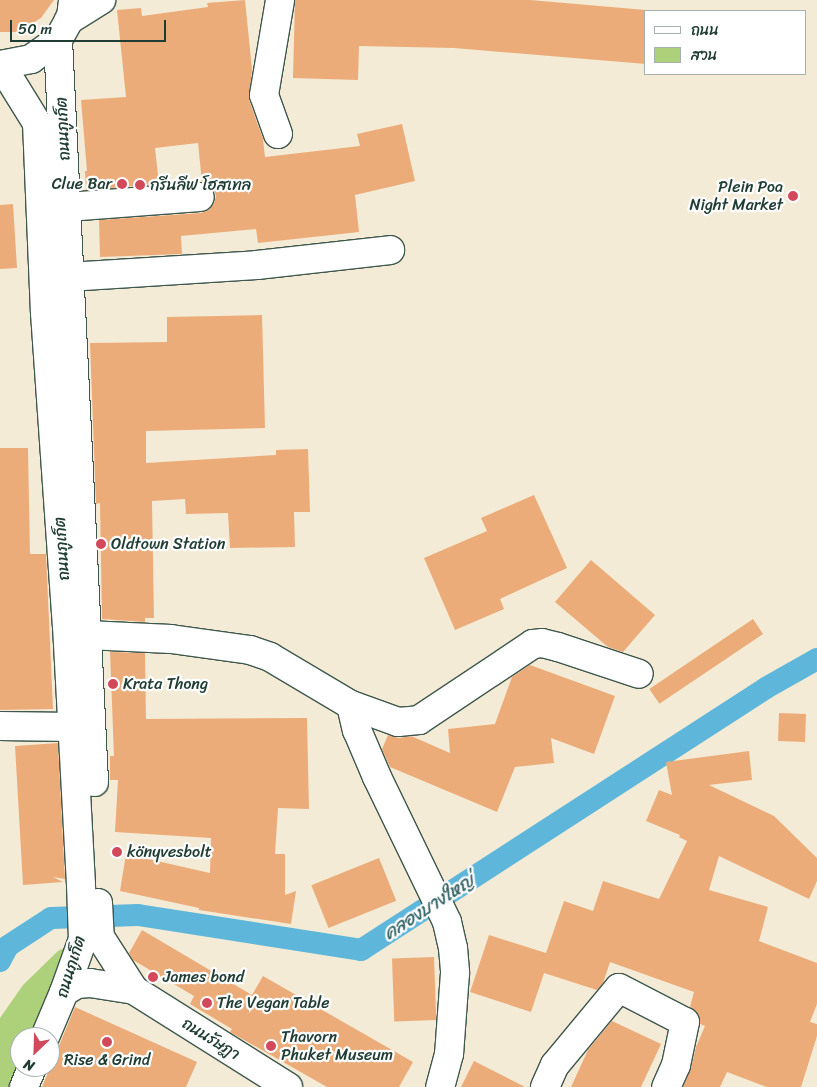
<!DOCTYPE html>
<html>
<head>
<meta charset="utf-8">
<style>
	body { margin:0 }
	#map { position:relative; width:817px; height:1087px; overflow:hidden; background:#f3ebd6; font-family:Sriracha,"Playpen Sans Thai",sans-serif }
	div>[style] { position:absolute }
	.green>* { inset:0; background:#add17a }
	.canal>* { height:22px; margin:-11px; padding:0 11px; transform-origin:11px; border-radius:11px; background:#5eb7db }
	.building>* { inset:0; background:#ecac79; transform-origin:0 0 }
	.roads { filter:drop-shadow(1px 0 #3f574c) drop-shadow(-1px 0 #3f574c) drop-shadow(0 1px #3f574c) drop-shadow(0 -1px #3f574c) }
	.minor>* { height:28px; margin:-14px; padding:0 14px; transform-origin:14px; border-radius:14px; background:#fff }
	.major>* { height:28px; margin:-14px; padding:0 14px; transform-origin:14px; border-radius:14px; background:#fff }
	.dots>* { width:14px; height:14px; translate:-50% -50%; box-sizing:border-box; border:2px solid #fff; border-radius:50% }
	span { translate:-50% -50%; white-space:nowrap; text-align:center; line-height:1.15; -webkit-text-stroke:4.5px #fff; paint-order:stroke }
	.street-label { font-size:16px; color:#1f3d34 }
	.poi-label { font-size:16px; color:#1f3d34 }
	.right { translate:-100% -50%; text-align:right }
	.left { translate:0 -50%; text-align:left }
	.water-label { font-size:18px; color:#326266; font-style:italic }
	.legend { position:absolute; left:644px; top:10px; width:162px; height:65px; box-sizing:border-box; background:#fff; border:1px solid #a5b1ae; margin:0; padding:6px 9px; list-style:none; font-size:15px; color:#1f3d34 }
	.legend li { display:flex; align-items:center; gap:10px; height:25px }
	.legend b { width:25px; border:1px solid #a5b1ae }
	.north { position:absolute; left:10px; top:1027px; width:50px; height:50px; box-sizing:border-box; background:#fff; border:1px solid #a5b1ae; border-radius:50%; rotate:204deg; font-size:14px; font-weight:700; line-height:20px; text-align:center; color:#1f3d34 }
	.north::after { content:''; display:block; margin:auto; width:18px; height:22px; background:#d1495b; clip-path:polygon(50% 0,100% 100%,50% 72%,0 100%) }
	.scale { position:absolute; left:10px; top:20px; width:156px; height:22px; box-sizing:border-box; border:2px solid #1f3d34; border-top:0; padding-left:6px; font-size:15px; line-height:18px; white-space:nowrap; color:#1f3d34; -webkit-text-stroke:4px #fff; paint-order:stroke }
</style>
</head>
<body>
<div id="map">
	<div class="green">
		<div style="clip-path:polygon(80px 939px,37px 1037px,20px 1037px,20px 1067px,16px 1087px,0 1087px,0 1018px,23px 985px,58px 951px)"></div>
	</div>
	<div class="canal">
		<div style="left:0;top:961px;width:17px;rotate:-62deg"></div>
		<div style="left:8px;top:946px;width:51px;rotate:-33.1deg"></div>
		<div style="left:51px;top:918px;width:87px;rotate:-2deg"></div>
		<div style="left:138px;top:915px;width:226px;rotate:8.9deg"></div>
		<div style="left:361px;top:950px;width:482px;rotate:-32.9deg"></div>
		<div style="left:766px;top:688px;width:59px;rotate:-29.6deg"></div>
	</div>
	<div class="building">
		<div style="clip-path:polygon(0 0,54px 0,41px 18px,18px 32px,0 32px)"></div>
		<div style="clip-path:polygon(245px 0,252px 69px,249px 100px,263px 139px,265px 157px,360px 146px,357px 134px,402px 124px,415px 181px,355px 195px,359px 232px,258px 243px,256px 229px,181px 236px,182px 254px,100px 257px,99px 220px,201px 213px,209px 210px,214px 203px,216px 196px,213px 188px,202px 182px,198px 143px,155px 148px,159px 184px,86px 190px,85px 171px,87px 171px,81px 100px,126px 97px,117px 10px,141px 8px,142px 16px,208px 7px,207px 3px)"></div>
		<div style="clip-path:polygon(295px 0,530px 0,646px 10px,646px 64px,454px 48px,359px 46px,358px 80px,293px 78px)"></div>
		<div style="clip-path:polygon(13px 204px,17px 268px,0 269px,0 205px)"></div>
		<div style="clip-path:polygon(262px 315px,265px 428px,146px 431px,146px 463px,276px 455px,276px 450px,308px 449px,310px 512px,294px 512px,295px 547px,230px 548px,228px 513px,186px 514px,185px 499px,152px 501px,154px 618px,145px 618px,145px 622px,102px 619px,100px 503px,96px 504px,90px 343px,167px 342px,167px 317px)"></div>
		<div style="clip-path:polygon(0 448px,28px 448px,30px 554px,46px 554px,53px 709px,0 710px)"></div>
		<div style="clip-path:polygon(534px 495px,567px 568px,500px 599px,504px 609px,455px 630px,424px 558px,487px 531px,481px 518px)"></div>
		<div style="clip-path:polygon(591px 560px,655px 615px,623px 652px,608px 647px,555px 602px)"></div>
		<div style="left:753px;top:619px;width:18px;height:125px;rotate:56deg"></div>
		<div style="clip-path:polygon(110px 652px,145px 653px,146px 719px,307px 718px,309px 809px,278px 808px,275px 854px,285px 854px,285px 895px,296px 891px,291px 924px,199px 910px,199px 908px,120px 891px,126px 854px,210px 873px,211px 838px,115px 832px,118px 780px,110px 780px,110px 756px,114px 756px)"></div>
		<div style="clip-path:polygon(530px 665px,615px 696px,594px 754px,551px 738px,554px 763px,515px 767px,497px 812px,390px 767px,382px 749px,388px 735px,399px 738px,411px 736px,450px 753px,448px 729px,495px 724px,512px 677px)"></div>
		<div style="left:779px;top:713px;width:27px;height:28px;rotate:2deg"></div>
		<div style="clip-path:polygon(58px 743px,65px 879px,53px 877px,63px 882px,23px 885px,15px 746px)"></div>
		<div style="clip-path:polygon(749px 751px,752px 780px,709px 785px,774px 816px,817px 858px,817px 881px,809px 899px,719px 856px,709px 890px,768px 907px,759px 941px,817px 963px,817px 1004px,810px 1022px,817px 1024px,817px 1036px,801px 1087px,767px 1087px,727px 1072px,720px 1087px,683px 1087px,691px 1068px,696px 1047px,705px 1026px,700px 1024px,699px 1015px,690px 1007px,694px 992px,610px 962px,603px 983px,597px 990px,544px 973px,531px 1012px,470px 992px,489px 935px,546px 953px,564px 901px,593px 911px,603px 881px,659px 899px,687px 841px,679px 837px,680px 835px,646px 821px,659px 790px,672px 795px,666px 762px)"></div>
		<div style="left:379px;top:858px;width:46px;height:73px;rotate:68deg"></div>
		<div style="clip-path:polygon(142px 930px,252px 995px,263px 976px,413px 1062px,399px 1087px,327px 1087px,230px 1032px,232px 1029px,190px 1004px,194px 996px,133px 960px,129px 953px)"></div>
		<div style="left:434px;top:957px;width:63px;height:42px;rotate:88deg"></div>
		<div style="clip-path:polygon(75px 1007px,197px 1062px,186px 1087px,42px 1087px)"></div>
		<div style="clip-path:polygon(612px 1021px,661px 1044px,641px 1087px,571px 1087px,588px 1050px)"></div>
		<div style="clip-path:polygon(474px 1061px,525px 1087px,461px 1087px)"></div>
	</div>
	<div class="roads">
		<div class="minor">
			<div style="left:69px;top:20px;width:38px;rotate:-32deg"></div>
			<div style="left:278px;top:134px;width:41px;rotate:-109.7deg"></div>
			<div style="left:264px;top:95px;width:96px;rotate:-80.4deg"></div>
			<div style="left:67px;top:207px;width:133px;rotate:-4.3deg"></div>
			<div style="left:68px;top:277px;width:189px;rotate:-3.6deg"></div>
			<div style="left:257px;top:265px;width:134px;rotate:-6.4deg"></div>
			<div style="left:87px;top:635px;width:84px;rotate:2.7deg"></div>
			<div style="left:171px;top:639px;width:80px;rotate:7.9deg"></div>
			<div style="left:250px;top:650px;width:21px;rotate:19deg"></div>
			<div style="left:270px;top:657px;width:94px;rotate:30.7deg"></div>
			<div style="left:351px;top:705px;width:50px;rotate:19.9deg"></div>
			<div style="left:398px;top:722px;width:21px;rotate:-5deg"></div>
			<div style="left:419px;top:720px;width:137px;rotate:-33.7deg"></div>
			<div style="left:533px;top:644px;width:9px;rotate:-6deg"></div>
			<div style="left:542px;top:643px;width:16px;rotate:14deg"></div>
			<div style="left:558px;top:647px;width:85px;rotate:18.4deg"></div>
			<div style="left:351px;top:705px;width:26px;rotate:77deg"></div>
			<div style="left:357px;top:730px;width:51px;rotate:66.9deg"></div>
			<div style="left:377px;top:777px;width:161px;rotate:64.2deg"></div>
			<div style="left:447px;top:922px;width:27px;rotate:77deg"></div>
			<div style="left:453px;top:948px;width:25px;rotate:85deg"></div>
			<div style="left:455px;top:973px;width:81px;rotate:94.2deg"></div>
			<div style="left:449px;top:1054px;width:34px;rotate:105deg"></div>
			<div style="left:0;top:726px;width:73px;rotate:0.8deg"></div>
			<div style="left:134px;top:990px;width:182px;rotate:32.2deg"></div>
			<div style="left:545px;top:1087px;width:24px;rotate:-66deg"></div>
			<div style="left:555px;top:1065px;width:100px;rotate:-50.3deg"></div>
			<div style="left:619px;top:988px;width:74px;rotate:27.3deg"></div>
			<div style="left:685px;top:1022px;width:44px;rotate:101.8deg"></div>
			<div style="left:676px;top:1065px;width:24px;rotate:114deg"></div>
		</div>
		<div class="major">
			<div style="left:58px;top:40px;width:743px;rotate:87.22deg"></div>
			<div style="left:0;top:65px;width:32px;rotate:-11deg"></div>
			<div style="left:31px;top:59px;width:33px;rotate:-35deg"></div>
			<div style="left:58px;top:40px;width:26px;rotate:-61deg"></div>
			<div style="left:71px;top:17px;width:17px;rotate:-83deg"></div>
			<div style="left:1px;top:65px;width:68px;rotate:58.2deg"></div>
			<div style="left:37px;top:123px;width:190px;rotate:87.6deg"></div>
			<div style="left:45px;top:313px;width:314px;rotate:86deg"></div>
			<div style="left:67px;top:626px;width:259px;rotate:86.9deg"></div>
			<div style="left:81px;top:885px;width:54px;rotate:87.9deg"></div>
			<div style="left:83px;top:939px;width:56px;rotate:109.7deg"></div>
			<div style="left:64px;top:992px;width:49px;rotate:112.9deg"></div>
			<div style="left:98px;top:903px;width:34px;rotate:87deg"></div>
			<div style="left:100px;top:937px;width:63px;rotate:57.3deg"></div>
			<div style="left:64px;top:992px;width:15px;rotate:-32deg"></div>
			<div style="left:77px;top:984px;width:13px;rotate:-4deg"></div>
			<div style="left:90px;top:983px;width:45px;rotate:9deg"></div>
			<div style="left:24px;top:1087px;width:22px;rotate:-68deg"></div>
		</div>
	</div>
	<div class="dots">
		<div style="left:122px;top:184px;background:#d1495b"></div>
		<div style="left:140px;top:185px;background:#d1495b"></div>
		<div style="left:793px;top:196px;background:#d1495b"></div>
		<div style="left:101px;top:544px;background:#d1495b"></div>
		<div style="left:113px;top:684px;background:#d1495b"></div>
		<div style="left:117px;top:852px;background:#d1495b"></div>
		<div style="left:153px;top:977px;background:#d1495b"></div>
		<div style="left:207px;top:1003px;background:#d1495b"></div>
		<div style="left:107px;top:1042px;background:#d1495b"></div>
		<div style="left:271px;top:1046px;background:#d1495b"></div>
	</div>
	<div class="street-label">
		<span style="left:63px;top:129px;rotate:-93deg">ถนนภูเก็ต</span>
		<span style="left:62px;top:549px;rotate:-94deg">ถนนภูเก็ต</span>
		<span style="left:71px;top:967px;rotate:-73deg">ถนนภูเก็ต</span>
		<span style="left:211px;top:1039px;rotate:32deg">ถนนรัษฎา</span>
	</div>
	<div class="poi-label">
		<span class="right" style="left:112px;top:184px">Clue Bar</span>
		<span class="left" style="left:150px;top:185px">กรีนลีฟ โฮสเทล</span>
		<span class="right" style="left:783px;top:196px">Plein Poa<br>Night Market</span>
		<span class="left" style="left:111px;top:544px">Oldtown Station</span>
		<span class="left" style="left:123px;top:684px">Krata Thong</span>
		<span class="left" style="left:127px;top:852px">könyvesbolt</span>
		<span class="left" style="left:163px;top:977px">James bond</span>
		<span class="left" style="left:217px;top:1003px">The Vegan Table</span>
		<span class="left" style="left:281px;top:1046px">Thavorn<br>Phuket Museum</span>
		<span style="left:107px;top:1060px">Rise &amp; Grind</span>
	</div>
	<div class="water-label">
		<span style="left:429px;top:907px;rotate:-33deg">คลองบางใหญ่</span>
	</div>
	<ul class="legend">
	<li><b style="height:6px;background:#fff"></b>ถนน</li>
	<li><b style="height:14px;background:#add17a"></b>สวน</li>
	</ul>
	<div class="north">N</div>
	<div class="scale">50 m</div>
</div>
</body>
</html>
